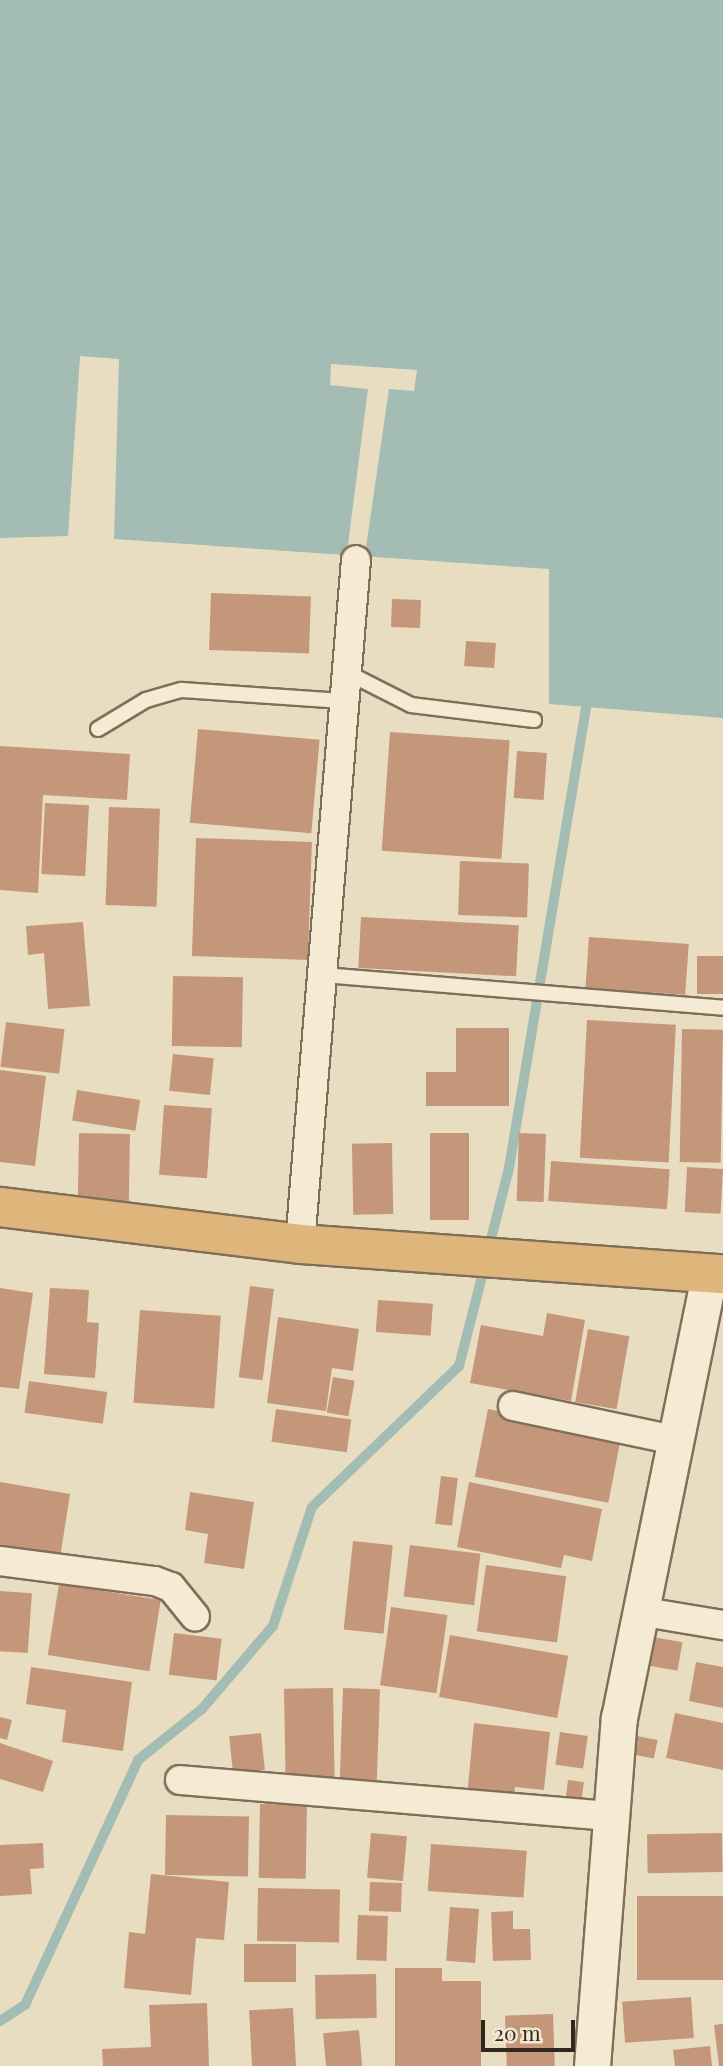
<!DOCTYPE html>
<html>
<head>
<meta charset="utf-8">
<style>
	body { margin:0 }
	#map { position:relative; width:723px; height:2066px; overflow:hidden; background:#e9ddc1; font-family:"Playfair Display",serif }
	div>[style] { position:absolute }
	.water>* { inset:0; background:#a3bcb4 }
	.pier>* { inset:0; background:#e9ddc1 }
	.stream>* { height:10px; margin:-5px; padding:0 5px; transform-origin:5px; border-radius:5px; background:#a3bcb4 }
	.building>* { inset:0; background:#c4977a; transform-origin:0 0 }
	.roads { filter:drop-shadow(2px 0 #816e5a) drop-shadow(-2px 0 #816e5a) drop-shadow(0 2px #816e5a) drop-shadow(0 -2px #816e5a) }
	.service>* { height:14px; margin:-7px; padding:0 7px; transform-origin:7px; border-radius:7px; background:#f5ead3 }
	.minor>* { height:28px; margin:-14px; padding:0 14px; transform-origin:14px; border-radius:14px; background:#f5ead3 }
	.tertiary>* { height:35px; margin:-17.5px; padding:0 17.5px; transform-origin:17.5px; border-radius:17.5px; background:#f5ead3 }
	.trunk>* { height:38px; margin:-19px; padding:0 19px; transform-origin:19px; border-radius:19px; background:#deb57a }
	span { translate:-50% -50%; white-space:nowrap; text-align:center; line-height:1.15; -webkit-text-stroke:7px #f2e7d0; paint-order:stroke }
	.scale { position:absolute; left:481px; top:2020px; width:94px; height:32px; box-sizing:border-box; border:4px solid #32271d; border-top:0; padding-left:9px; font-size:21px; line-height:24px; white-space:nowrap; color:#32271d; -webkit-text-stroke:5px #f2e7d0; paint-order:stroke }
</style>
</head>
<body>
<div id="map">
	<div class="water">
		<div style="clip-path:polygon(0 0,723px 0,723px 718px,549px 704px,549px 569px,114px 539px,119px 359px,80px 356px,68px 536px,0 538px)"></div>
	</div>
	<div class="pier">
		<div style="clip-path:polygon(331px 364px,417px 370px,414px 391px,389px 389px,364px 561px,346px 560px,368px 389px,330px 385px)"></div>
	</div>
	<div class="stream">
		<div style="left:488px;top:1251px;width:86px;rotate:-75.8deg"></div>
		<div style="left:509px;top:1168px;width:467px;rotate:-80.5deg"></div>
		<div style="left:0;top:2021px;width:30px;rotate:-33deg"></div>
		<div style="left:25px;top:2005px;width:270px;rotate:-65.2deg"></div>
		<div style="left:138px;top:1760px;width:82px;rotate:-38.6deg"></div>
		<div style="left:202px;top:1709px;width:109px;rotate:-49.5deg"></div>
		<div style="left:273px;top:1626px;width:125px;rotate:-71.9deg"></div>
		<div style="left:312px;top:1507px;width:204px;rotate:-43.8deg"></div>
		<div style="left:459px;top:1366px;width:104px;rotate:-75.6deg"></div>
	</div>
	<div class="building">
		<div style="left:211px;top:593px;width:100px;height:57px;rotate:2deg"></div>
		<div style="left:392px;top:599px;width:29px;height:28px;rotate:2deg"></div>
		<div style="left:466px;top:641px;width:30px;height:25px;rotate:4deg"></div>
		<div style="left:198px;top:729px;width:122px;height:94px;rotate:5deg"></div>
		<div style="left:390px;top:732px;width:120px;height:119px;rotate:4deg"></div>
		<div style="clip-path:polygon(0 746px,130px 754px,127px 800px,43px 795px,38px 893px,0 890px)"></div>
		<div style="left:517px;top:751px;width:30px;height:47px;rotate:4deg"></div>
		<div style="left:45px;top:803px;width:44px;height:71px;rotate:3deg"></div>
		<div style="left:109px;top:807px;width:51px;height:98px;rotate:2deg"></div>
		<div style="left:196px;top:838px;width:116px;height:118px;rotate:2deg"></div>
		<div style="left:460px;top:861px;width:69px;height:54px;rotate:2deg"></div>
		<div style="left:361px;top:917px;width:158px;height:51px;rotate:3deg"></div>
		<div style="clip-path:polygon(83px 922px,90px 1006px,48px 1009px,44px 953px,28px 955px,26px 926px)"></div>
		<div style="left:589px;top:937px;width:100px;height:51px;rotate:4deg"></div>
		<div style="left:697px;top:956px;width:26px;height:38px"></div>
		<div style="left:173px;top:976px;width:70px;height:70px;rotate:1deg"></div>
		<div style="left:587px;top:1020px;width:89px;height:138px;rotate:3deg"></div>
		<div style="left:6px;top:1022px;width:59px;height:45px;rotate:7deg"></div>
		<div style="clip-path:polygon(456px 1028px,509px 1028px,509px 1106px,426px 1106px,426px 1072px,456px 1072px)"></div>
		<div style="left:682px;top:1029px;width:41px;height:133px;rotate:1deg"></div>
		<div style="left:173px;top:1054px;width:41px;height:37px;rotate:6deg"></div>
		<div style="clip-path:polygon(0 1070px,46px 1076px,35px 1166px,0 1162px)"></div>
		<div style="left:77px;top:1090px;width:64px;height:31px;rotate:9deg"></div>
		<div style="left:164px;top:1105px;width:48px;height:70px;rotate:4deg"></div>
		<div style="left:79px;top:1133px;width:51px;height:69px;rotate:1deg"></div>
		<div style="left:430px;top:1133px;width:39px;height:87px"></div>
		<div style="left:519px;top:1133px;width:27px;height:68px;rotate:2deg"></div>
		<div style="left:392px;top:1143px;width:71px;height:40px;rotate:89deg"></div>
		<div style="left:551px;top:1161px;width:119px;height:40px;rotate:4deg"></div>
		<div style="left:687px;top:1167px;width:36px;height:45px;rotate:3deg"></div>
		<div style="left:250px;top:1286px;width:24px;height:92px;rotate:7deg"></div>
		<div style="clip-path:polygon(0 1288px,33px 1293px,19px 1389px,0 1387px)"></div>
		<div style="clip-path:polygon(50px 1288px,89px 1290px,87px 1322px,99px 1323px,95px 1378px,44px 1374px)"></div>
		<div style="left:378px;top:1300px;width:55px;height:32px;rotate:4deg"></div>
		<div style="left:140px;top:1310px;width:81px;height:93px;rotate:4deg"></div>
		<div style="clip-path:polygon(547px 1313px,585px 1320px,571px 1401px,470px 1383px,481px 1325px,543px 1336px)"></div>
		<div style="clip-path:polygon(278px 1317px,359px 1329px,353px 1371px,332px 1368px,326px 1411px,267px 1403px)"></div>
		<div style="left:588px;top:1329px;width:42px;height:74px;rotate:10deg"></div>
		<div style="left:333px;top:1377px;width:22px;height:36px;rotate:10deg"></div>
		<div style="left:29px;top:1381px;width:79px;height:32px;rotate:8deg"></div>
		<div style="left:276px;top:1409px;width:76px;height:33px;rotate:8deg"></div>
		<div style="left:488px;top:1409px;width:136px;height:69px;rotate:11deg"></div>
		<div style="left:441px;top:1476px;width:17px;height:48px;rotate:7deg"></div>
		<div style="clip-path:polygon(0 1482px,70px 1494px,60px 1558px,0 1548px)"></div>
		<div style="clip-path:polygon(469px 1482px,602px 1509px,592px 1561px,564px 1555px,561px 1568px,457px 1547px)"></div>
		<div style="clip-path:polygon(190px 1492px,254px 1502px,244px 1569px,204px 1563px,208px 1534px,185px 1530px)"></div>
		<div style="left:353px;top:1541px;width:40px;height:89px;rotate:6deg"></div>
		<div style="left:410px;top:1545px;width:71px;height:52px;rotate:7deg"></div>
		<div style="left:486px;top:1565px;width:81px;height:67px;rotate:8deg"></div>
		<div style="left:59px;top:1584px;width:103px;height:72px;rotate:9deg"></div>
		<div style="left:0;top:1591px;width:32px;height:60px;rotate:4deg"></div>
		<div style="left:391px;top:1607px;width:57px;height:79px;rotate:8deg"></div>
		<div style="left:174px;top:1633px;width:48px;height:42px;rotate:7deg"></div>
		<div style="left:450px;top:1635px;width:120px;height:63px;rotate:10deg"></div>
		<div style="left:647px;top:1636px;width:36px;height:29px;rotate:10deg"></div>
		<div style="clip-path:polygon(696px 1662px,723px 1667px,723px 1708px,689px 1701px)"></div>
		<div style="clip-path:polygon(31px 1667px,132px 1682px,123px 1751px,62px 1742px,66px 1710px,26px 1704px)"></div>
		<div style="left:333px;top:1688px;width:90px;height:49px;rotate:89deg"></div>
		<div style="left:343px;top:1688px;width:37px;height:92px;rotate:2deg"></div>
		<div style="clip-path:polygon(675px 1713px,723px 1723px,723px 1770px,666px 1758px)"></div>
		<div style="clip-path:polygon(0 1717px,12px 1720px,7px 1740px,0 1738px)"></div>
		<div style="clip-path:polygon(474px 1723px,550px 1732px,544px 1790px,515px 1787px,514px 1801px,467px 1796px)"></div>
		<div style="left:560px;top:1732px;width:28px;height:33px;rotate:8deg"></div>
		<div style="left:261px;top:1733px;width:37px;height:32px;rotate:84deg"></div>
		<div style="left:632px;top:1735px;width:26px;height:19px;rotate:11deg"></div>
		<div style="clip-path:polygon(0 1743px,53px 1761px,43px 1792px,0 1779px)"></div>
		<div style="left:568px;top:1780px;width:16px;height:17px;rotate:7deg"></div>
		<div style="left:260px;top:1804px;width:47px;height:74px;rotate:1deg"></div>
		<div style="left:166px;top:1815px;width:83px;height:60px;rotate:1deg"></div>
		<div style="left:371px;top:1833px;width:36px;height:45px;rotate:5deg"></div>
		<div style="left:722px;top:1833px;width:39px;height:75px;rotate:89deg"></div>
		<div style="clip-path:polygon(43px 1843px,44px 1868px,30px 1869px,32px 1894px,0 1896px,0 1845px)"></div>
		<div style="left:431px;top:1844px;width:96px;height:47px;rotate:4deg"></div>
		<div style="clip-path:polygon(151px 1874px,229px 1882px,224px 1940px,196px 1938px,191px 1995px,124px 1988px,129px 1932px,145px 1934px)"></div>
		<div style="left:370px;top:1882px;width:32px;height:29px;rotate:2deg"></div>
		<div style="left:258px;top:1888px;width:82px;height:53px;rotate:1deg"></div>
		<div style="left:723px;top:1896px;width:84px;height:86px;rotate:90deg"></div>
		<div style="left:450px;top:1907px;width:29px;height:54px;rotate:4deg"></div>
		<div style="clip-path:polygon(513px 1911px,513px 1929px,530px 1929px,531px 1960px,493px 1961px,491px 1912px)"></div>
		<div style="left:358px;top:1915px;width:30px;height:45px;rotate:2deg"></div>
		<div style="left:244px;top:1944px;width:52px;height:38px"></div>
		<div style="clip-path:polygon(395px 1968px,442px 1968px,442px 1981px,481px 1981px,481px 2066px,395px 2066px)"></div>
		<div style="left:376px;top:1974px;width:44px;height:61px;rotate:89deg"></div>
		<div style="left:691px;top:1997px;width:41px;height:69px;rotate:86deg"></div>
		<div style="clip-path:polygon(207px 2003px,209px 2066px,103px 2066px,102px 2049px,151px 2047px,149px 2005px)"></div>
		<div style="left:293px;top:2008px;width:58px;height:44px;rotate:87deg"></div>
		<div style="left:553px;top:2014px;width:52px;height:48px;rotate:88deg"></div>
		<div style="clip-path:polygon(723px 2024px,723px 2066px,719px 2066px,714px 2025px)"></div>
		<div style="left:359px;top:2030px;width:36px;height:36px;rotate:85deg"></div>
		<div style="clip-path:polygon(710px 2046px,712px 2066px,675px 2066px,673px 2050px)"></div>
	</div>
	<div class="roads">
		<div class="service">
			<div style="left:346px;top:672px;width:73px;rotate:26.9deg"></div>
			<div style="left:411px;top:705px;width:124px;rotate:7deg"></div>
			<div style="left:98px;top:729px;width:56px;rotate:-31.1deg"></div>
			<div style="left:146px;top:700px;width:37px;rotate:-16deg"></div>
			<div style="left:182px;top:690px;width:161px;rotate:3.9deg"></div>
			<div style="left:324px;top:975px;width:400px;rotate:4.7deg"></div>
		</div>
		<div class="minor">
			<div style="left:300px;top:1244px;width:686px;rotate:-85.32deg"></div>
			<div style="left:513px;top:1406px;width:165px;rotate:11.9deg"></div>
			<div style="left:0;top:1561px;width:156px;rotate:7.4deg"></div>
			<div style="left:155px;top:1581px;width:17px;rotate:21deg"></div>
			<div style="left:171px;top:1587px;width:38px;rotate:51deg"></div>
			<div style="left:639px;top:1611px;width:85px;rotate:9.5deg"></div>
			<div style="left:180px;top:1780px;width:429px;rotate:4.8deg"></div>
		</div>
		<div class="tertiary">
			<div style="left:592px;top:2066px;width:349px;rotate:-85.6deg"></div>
			<div style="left:619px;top:1718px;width:452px;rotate:-78.5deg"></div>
		</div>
		<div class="trunk">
			<div style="left:0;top:1207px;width:302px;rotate:7deg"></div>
			<div style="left:300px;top:1244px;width:424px;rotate:4.1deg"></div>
		</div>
	</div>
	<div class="scale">20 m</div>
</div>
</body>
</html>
